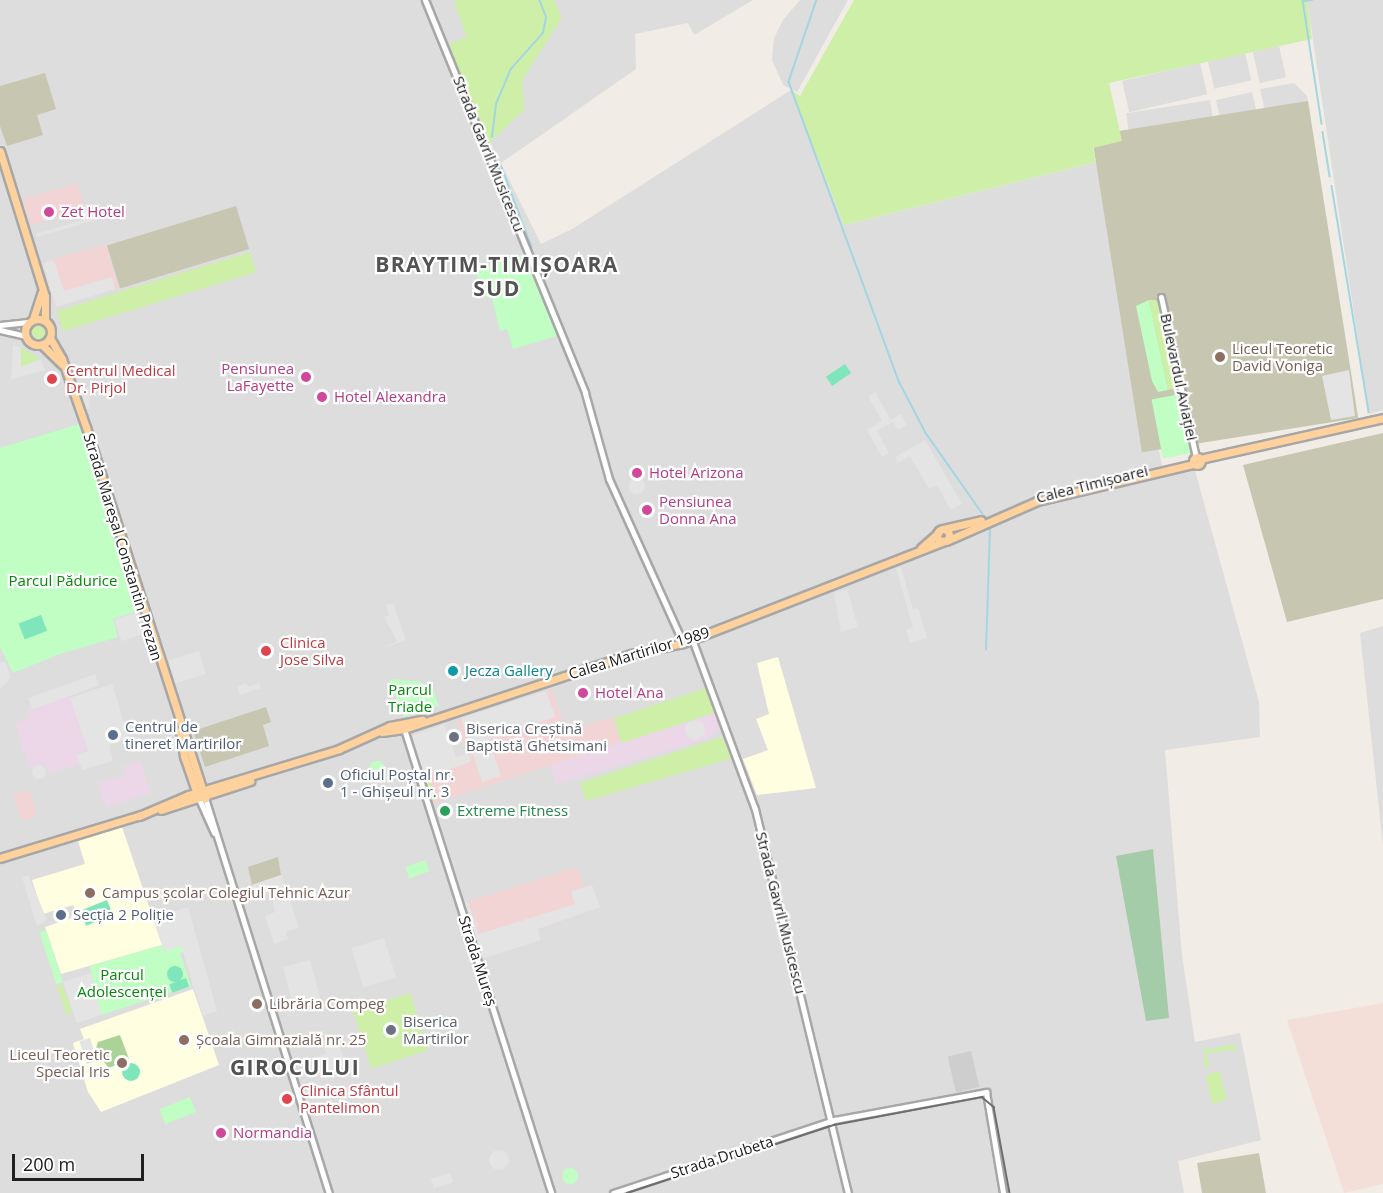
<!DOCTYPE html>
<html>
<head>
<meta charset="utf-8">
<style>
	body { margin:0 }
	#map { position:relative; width:1383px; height:1193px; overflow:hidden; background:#f1ede6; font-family:"Open Sans",sans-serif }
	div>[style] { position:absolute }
	.residential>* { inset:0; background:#dedddd; transform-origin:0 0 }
	.commercial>* { inset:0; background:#f3d4d4; transform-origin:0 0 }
	.industrial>* { inset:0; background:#ebd7e8 }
	.education>* { inset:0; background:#fffee1 }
	.religious>* { inset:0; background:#cecece; transform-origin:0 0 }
	.military>* { inset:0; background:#f4dfd8 }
	.construction>* { inset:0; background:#c7c6b0; transform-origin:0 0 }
	.grass>* { inset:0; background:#cdefa8; transform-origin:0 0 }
	.round { border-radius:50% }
	.forest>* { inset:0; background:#abd397 }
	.cemetery>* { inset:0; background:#a5cca9 }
	.park>* { inset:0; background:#c0fec3; transform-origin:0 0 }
	.pitch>* { inset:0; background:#7ee6ba; transform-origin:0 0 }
	.parking>* { inset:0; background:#e4e4e4; transform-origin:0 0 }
	.stream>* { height:1.5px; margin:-0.75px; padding:0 0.75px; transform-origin:0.75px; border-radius:0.75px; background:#a3d6e2 }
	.roads { filter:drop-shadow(2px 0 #a7a7a7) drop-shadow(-2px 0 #a7a7a7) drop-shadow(0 2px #a7a7a7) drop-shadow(0 -2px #a7a7a7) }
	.minor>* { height:5px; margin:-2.5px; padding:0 2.5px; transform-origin:2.5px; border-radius:2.5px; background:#fff }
	.major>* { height:7px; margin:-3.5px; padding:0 3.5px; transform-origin:3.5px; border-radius:3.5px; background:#ffd19d }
	.major>.ring { margin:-3.5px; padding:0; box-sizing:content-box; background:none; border:7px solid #ffd19d; border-radius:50% }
	.tram>* { height:1.5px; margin:-0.75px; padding:0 0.75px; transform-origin:0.75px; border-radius:0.75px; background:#6e6e6e }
	.dots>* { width:16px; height:16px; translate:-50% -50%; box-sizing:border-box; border:3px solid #fff; border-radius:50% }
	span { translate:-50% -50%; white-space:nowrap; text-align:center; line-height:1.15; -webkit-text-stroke:4.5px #fff; paint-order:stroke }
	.street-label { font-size:15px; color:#202020 }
	.hotel-label { font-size:15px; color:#b23c85 }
	.left { translate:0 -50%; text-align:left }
	.right { translate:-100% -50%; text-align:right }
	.education-label { font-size:15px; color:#785e54 }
	.health-label { font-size:15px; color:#be3a42 }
	.park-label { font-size:15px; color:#038909 }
	.culture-label { font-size:15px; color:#0d838f }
	.service-label { font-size:15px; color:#4e5e75 }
	.worship-label { font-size:15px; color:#5b616d }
	.leisure-label { font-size:15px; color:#27864d }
	.district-label { font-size:21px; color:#535353; font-weight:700; letter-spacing:1.5px }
	.scale { position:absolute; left:12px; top:1154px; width:132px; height:27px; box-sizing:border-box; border:3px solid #202020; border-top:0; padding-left:8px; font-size:18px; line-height:21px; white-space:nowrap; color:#202020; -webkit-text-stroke:4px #fff; paint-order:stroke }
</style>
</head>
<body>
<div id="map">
	<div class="residential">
		<div style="clip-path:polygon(0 0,753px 0,694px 35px,688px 23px,635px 34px,636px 69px,501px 163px,541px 244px,572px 229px,791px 90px,844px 225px,1096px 162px,1111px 233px,1130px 229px,1117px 257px,1164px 474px,1194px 467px,1259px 702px,1260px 737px,1165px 750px,1182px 955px,1195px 1042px,1240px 1033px,1261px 1140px,1178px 1161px,1184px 1193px,0 1193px)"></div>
		<div style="clip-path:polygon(800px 0,848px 0,797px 92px,783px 85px,772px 60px,774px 38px,783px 20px)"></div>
		<div style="clip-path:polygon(1307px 0,1383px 0,1383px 410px,1369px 414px)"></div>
		<div style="left:1279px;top:46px;width:32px;height:27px;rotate:77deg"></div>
		<div style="left:1245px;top:53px;width:28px;height:38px;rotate:77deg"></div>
		<div style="left:1200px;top:63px;width:32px;height:80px;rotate:77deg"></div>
		<div style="clip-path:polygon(1294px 83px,1307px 96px,1319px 180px,1282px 188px,1260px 89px)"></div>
		<div style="left:1252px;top:92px;width:100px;height:37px;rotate:77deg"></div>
		<div style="left:1210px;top:100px;width:19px;height:85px;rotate:81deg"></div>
		<div style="clip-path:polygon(1383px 626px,1383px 846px,1360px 633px)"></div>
	</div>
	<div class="commercial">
		<div style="left:77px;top:183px;width:27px;height:57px;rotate:73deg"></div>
		<div style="left:106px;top:244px;width:46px;height:66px;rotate:74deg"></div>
		<div style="clip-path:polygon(552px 689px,566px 731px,613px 717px,620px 742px,429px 805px,407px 737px,444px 724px,456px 757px,467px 753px,456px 720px)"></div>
		<div style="left:29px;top:790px;width:27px;height:16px;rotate:73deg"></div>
		<div style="clip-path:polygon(577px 867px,584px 887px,592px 885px,600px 907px,538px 929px,541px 940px,478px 960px,461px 904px)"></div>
	</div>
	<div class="industrial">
		<div style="clip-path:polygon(69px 695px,88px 751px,78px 755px,80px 764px,48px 774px,45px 764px,30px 769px,15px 723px,29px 718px,27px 709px)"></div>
		<div style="clip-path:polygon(715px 713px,721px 728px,706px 739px,556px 784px,550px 765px)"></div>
		<div style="clip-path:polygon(140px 761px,150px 793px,106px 807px,99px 783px,125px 775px,123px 767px)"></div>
	</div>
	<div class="education">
		<div style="clip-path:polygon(778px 657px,816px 788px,757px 795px,743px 759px,768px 750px,756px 719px,769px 714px,757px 663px)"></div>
		<div style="clip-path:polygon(122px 827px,162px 945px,61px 974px,45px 927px,77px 916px,73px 905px,43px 914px,32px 880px,85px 864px,78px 841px)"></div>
		<div style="clip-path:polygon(193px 989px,219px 1065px,101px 1112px,88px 1092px,73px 1043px,84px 1039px,80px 1029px)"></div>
	</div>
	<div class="religious">
		<div style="left:971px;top:1051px;width:37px;height:24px;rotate:77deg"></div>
	</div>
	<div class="military">
		<div style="clip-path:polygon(1383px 1003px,1383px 1184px,1344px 1193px,1287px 1020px)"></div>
	</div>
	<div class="construction">
		<div style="clip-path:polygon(45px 73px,56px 109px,37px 115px,43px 135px,7px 146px,0 126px,0 86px)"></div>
		<div style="left:1308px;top:101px;width:321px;height:219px;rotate:81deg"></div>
		<div style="left:236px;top:206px;width:45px;height:135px;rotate:73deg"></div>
		<div style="clip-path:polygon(1383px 433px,1383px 599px,1287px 622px,1243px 465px)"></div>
		<div style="clip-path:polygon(266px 707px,271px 722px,263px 725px,269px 746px,205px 767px,193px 731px)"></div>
		<div style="clip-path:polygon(278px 857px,281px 875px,252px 885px,248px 867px)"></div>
		<div style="clip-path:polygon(1259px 1153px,1266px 1193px,1202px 1193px,1197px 1163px)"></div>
	</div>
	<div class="grass">
		<div style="clip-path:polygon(458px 0,554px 0,562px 18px,522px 80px,524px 110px,489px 143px,449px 44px,467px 37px,454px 2px)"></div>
		<div style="clip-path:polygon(854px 0,1307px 0,1312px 39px,1109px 83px,1122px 141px,1093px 148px,1096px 162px,844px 225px,791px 90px,800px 96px)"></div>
		<div style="left:250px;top:252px;width:21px;height:202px;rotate:73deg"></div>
		<div style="clip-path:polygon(1149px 300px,1156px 300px,1161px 307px,1179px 388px,1168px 390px)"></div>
		<div class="round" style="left:29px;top:323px;width:18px;height:18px"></div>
		<div style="clip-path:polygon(21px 347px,40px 359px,21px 368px)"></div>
		<div style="left:707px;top:688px;width:26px;height:98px;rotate:72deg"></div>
		<div style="clip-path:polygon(722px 737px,733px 758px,586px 801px,580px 783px)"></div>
		<div style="left:430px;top:777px;width:23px;height:7px;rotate:75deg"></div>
		<div style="clip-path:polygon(63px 985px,72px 1013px,67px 1015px,57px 987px)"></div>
		<div style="left:410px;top:993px;width:60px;height:60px;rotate:72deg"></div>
		<div style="clip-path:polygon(1234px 1044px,1237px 1054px,1234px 1050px,1207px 1053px,1209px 1067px,1218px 1066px,1205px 1068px,1204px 1047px,1208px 1050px)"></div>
		<div style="clip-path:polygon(1219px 1071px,1227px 1099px,1212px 1104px,1206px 1075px)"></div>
	</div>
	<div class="forest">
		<div style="clip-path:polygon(120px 1035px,129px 1059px,109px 1068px,95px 1051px,98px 1042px)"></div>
	</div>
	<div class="cemetery">
		<div style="clip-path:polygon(1153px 849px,1169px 1018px,1146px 1021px,1116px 856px)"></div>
	</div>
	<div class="park">
		<div style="clip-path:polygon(524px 254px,557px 336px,513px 349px,507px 329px,500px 331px,492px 298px,483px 296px,475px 270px)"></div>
		<div style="clip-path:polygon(1149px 300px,1168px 390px,1158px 392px,1152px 381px,1136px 306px)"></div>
		<div style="left:1180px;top:394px;width:60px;height:29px;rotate:79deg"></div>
		<div style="clip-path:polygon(79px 424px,137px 611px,113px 619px,118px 637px,60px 654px,13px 673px,0 647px,0 448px)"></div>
		<div style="clip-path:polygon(392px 679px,421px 682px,434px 692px,439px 706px,404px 717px,389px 682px)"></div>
		<div class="round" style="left:369px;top:761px;width:16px;height:16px"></div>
		<div style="left:425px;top:860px;width:12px;height:21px;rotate:70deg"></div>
		<div style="left:46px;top:930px;width:55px;height:7px;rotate:72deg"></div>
		<div style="clip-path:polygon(185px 944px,191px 949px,180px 953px,191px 986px,101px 1015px,90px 966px,162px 945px,165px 951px)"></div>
		<div style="left:190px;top:1097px;width:16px;height:33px;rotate:68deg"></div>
		<div class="round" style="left:562px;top:1168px;width:16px;height:16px"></div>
	</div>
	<div class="pitch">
		<div style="left:845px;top:364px;width:11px;height:23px;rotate:56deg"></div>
		<div style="left:41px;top:615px;width:17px;height:24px;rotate:69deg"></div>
		<div style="left:107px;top:900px;width:16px;height:29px;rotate:68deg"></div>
		<div class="round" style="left:167px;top:966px;width:16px;height:16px"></div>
		<div style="left:186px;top:978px;width:9px;height:18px;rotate:69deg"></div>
		<div class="round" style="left:122px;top:1063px;width:18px;height:18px"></div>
	</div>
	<div class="parking">
		<div style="clip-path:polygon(98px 207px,102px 218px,37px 237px,36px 234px,83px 220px,81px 213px)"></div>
		<div style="clip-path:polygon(54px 260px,64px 291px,112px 277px,115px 289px,56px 307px,43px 263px)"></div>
		<div style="clip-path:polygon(13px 345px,21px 347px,21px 367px,40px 359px,45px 370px,11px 379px)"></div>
		<div style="clip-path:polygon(1349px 370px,1355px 416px,1331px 420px,1322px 376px)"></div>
		<div style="clip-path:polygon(89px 388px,90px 408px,84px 410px,78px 391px)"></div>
		<div style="clip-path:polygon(875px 392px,891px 420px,901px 414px,907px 425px,898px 430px,893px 422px,877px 431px,889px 453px,882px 457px,867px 430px,882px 421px,868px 396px)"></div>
		<div style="clip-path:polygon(925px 440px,962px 504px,951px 510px,937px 485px,929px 489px,910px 456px,898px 463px,895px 457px)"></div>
		<div class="round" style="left:629px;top:478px;width:16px;height:16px"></div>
		<div style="clip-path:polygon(901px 567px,913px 609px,918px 608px,927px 638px,910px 643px,906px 630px,913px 627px,896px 568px)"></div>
		<div style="clip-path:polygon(847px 589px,858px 627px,841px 632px,834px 593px)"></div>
		<div style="clip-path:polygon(393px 603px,406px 640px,383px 648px,397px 641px,384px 617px,389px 615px,386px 605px)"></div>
		<div style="left:137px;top:612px;width:23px;height:24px;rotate:72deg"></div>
		<div style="left:199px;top:651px;width:24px;height:32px;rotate:73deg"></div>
		<div style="clip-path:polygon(5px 661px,11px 677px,0 689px,0 663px)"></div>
		<div style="left:95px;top:674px;width:12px;height:71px;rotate:70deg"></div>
		<div style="clip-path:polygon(246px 683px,248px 687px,259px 683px,261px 688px,240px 695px,237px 687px)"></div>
		<div style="clip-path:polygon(112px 684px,129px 738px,109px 745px,113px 761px,82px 770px,77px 755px,88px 751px,70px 698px)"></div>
		<div style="clip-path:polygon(546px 691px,555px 717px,489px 739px,501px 776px,482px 782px,461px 718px)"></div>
		<div class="round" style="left:685px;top:720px;width:20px;height:20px"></div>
		<div style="clip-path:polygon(444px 724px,456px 757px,468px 753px,471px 762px,423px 778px,409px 737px)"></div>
		<div class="round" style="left:32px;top:765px;width:14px;height:14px"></div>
		<div style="clip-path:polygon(28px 875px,47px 920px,37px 926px,22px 877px)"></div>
		<div style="clip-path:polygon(281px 875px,299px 927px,286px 932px,288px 939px,274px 944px,265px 916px,275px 912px,271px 892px,255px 894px,252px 885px)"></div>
		<div style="clip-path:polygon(592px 885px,600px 907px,538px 929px,541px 940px,478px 960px,461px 904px,468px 902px,479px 934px,575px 904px,571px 891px)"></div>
		<div style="clip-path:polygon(188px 907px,217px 1011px,203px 1016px,181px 946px,164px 951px,153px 917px)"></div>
		<div style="left:384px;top:938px;width:41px;height:34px;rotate:73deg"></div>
		<div style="left:310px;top:960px;width:42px;height:28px;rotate:75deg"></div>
		<div style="clip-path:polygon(91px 973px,101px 1015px,77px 1023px,63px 982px)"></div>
		<div style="clip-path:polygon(336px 1036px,346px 1065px,316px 1076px,310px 1059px,326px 1054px,322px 1041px)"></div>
		<div style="left:90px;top:1038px;width:24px;height:11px;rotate:73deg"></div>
		<div class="round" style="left:489px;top:1150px;width:20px;height:20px"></div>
		<div style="left:450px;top:1173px;width:10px;height:20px;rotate:73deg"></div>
	</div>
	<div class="stream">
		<div style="left:817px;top:0;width:87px;rotate:108.9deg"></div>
		<div style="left:789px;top:82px;width:321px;rotate:69.8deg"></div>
		<div style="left:900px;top:383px;width:56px;rotate:62.5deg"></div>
		<div style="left:926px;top:433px;width:99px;rotate:54.9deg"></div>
		<div style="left:1303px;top:0;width:125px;rotate:81.3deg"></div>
		<div style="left:1304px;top:1px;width:8px;rotate:-7deg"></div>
		<div style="left:1323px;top:132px;width:45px;rotate:81deg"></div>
		<div style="left:492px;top:137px;width:33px;rotate:-83deg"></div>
		<div style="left:496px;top:104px;width:38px;rotate:-67deg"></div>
		<div style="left:511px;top:69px;width:48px;rotate:-48.4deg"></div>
		<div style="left:543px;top:33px;width:16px;rotate:-79deg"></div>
		<div style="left:546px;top:17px;width:18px;rotate:-112deg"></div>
		<div style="left:501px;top:165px;width:88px;rotate:69.3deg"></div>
		<div style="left:1332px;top:186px;width:229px;rotate:80.7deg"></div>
		<div style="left:986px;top:650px;width:122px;rotate:-88.1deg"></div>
	</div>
	<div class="roads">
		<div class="minor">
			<div style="left:425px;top:0;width:424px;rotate:67.8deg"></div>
			<div style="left:585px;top:393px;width:89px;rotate:74.4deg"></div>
			<div style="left:609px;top:479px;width:180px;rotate:65.7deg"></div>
			<div style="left:1161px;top:297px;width:164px;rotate:77.7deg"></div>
			<div style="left:0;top:325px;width:28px;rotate:-6deg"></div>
			<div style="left:0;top:330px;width:26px;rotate:13deg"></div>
			<div style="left:692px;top:639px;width:181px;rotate:69.7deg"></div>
			<div style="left:755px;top:809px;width:395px;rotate:76.4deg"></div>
			<div style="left:404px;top:729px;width:487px;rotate:72.4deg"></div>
			<div style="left:205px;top:798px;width:414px;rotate:72.6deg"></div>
			<div style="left:199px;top:799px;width:37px;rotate:66deg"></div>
			<div style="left:613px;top:1193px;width:233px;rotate:-18.3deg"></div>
			<div style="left:834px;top:1120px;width:155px;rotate:-10.4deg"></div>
			<div style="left:986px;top:1092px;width:102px;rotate:80.4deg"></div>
		</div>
		<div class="major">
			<div style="left:0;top:151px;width:152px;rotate:72.8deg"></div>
			<div style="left:45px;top:296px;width:25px;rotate:90deg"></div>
			<div class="ring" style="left:25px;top:319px;width:19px;height:19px"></div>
			<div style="left:33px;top:319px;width:28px;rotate:-72deg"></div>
			<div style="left:50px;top:338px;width:24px;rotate:60deg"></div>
			<div style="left:62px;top:359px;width:72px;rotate:70.6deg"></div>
			<div style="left:86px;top:427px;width:390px;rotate:72.2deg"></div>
			<div style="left:42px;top:345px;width:28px;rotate:44deg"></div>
			<div class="ring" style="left:1193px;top:457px;width:1px;height:1px"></div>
			<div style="left:1200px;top:459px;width:188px;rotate:-12.6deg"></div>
			<div class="ring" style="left:937px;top:529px;width:5px;height:5px"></div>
			<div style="left:943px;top:529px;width:39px;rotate:-13deg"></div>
			<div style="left:946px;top:541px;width:99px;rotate:-23.7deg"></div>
			<div style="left:1037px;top:501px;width:161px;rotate:-13.3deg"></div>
			<div style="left:921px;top:548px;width:23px;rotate:-41deg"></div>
			<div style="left:180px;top:731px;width:25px;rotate:81deg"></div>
			<div style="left:184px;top:756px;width:40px;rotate:71.1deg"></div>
			<div style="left:382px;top:732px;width:22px;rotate:-8deg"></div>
			<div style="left:404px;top:729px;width:239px;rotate:-18.3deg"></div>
			<div style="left:631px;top:654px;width:53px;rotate:-11.9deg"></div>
			<div style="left:683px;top:643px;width:280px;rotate:-21.3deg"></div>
			<div style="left:161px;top:810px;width:94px;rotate:-18deg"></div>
			<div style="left:139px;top:816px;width:53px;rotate:-23.2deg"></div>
			<div style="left:188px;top:795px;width:158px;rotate:-16.9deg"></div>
			<div style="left:339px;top:749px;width:56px;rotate:-24.3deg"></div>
			<div style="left:390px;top:726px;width:33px;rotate:-11deg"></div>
			<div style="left:0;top:858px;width:147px;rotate:-17deg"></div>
		</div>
	</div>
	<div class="tram">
		<div style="left:627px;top:1193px;width:218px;rotate:-18.2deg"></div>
		<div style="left:834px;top:1125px;width:151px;rotate:-10.7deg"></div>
		<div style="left:982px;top:1097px;width:16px;rotate:40deg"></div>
		<div style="left:994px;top:1107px;width:87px;rotate:79.5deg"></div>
	</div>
	<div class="dots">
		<div style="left:49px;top:212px;background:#d1479c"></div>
		<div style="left:1220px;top:357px;background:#8d6e63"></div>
		<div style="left:306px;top:377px;background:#d1479c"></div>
		<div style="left:52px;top:379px;background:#e0444e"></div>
		<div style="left:322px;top:397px;background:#d1479c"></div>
		<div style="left:637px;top:473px;background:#d1479c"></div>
		<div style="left:647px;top:510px;background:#d1479c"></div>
		<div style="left:266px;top:651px;background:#e0444e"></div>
		<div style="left:453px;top:671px;background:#0f9aa8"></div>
		<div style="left:583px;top:693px;background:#d1479c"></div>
		<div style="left:113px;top:735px;background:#5c6f8a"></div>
		<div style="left:454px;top:737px;background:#6b7280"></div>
		<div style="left:328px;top:783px;background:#5c6f8a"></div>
		<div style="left:445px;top:811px;background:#2e9e5b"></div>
		<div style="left:90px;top:893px;background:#8d6e63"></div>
		<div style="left:61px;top:915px;background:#5c6f8a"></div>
		<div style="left:257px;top:1004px;background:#8d6e63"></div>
		<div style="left:391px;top:1030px;background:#6b7280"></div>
		<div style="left:184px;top:1040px;background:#8d6e63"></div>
		<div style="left:122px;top:1063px;background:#8d6e63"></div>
		<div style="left:287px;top:1099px;background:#e0444e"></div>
		<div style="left:221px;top:1133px;background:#d1479c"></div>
	</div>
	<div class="street-label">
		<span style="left:489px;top:154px;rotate:68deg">Strada Gavril Musicescu</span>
		<span style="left:1179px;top:377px;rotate:78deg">Bulevardul Aviației</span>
		<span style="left:1092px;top:484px;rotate:-14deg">Calea Timișoarei</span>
		<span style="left:123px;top:547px;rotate:73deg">Strada Mareșal Constantin Prezan</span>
		<span style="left:639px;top:653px;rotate:-17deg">Calea Martirilor 1989</span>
		<span style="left:781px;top:913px;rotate:76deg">Strada Gavril Musicescu</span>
		<span style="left:478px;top:961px;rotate:72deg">Strada Mureș</span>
		<span style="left:722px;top:1157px;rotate:-18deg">Strada Drubeta</span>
	</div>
	<div class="hotel-label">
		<span class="left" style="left:61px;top:212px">Zet Hotel</span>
		<span class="right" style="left:294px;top:377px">Pensiunea<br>LaFayette</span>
		<span class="left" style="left:334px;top:397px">Hotel Alexandra</span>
		<span class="left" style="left:649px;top:473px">Hotel Arizona</span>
		<span class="left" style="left:659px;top:510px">Pensiunea<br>Donna Ana</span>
		<span class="left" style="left:595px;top:693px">Hotel Ana</span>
		<span class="left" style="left:233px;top:1133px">Normandia</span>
	</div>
	<div class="education-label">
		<span class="left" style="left:1232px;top:357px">Liceul Teoretic<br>David Voniga</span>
		<span class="left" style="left:102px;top:893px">Campus școlar Colegiul Tehnic Azur</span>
		<span class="left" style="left:269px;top:1004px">Librăria Compeg</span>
		<span class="left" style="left:196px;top:1040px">Școala Gimnazială nr. 25</span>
		<span class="right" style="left:110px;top:1063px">Liceul Teoretic<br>Special Iris</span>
	</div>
	<div class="health-label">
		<span class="left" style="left:66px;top:379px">Centrul Medical<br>Dr. Pirjol</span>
		<span class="left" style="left:280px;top:651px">Clinica<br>Jose Silva</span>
		<span class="left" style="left:300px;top:1099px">Clinica Sfântul<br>Pantelimon</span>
	</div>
	<div class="park-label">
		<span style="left:63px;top:581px">Parcul Pădurice</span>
		<span style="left:410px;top:698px">Parcul<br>Triade</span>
		<span style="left:122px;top:983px">Parcul<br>Adolescenței</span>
	</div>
	<div class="culture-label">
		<span class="left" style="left:465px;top:671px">Jecza Gallery</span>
	</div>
	<div class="service-label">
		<span class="left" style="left:125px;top:735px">Centrul de<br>tineret Martirilor</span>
		<span class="left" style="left:340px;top:783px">Oficiul Poștal nr.<br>1 - Ghișeul nr. 3</span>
		<span class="left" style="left:73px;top:915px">Secția 2 Poliție</span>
	</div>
	<div class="worship-label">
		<span class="left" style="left:466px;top:737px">Biserica Creștină<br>Baptistă Ghetsimani</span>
		<span class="left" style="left:403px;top:1030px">Biserica<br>Martirilor</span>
	</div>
	<div class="leisure-label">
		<span class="left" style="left:457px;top:811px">Extreme Fitness</span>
	</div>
	<div class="district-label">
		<span style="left:497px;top:276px">BRAYTIM-TIMIȘOARA<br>SUD</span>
		<span style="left:295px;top:1067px">GIROCULUI</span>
	</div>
	<div class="scale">200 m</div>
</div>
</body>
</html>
